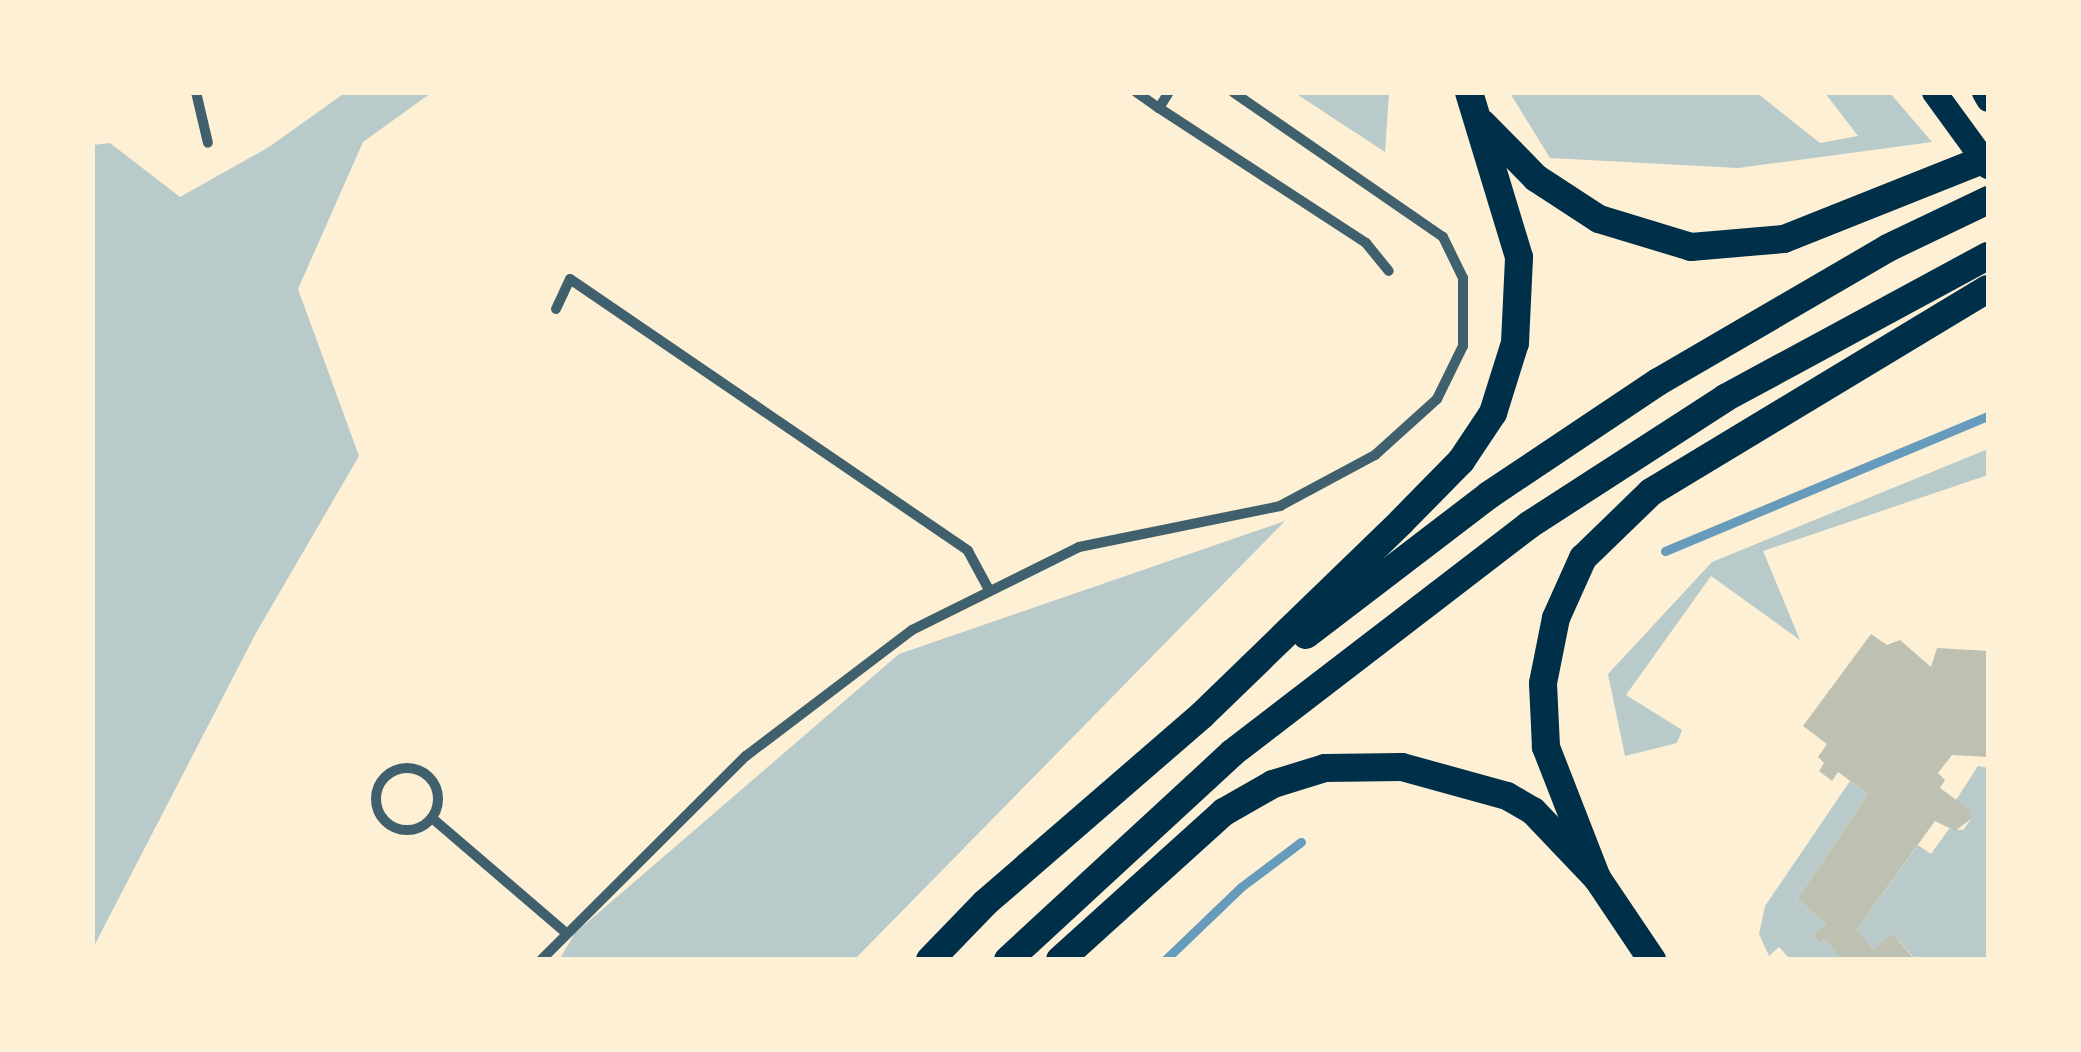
<!DOCTYPE html>
<html>
<head>
<meta charset="utf-8">
<style>
	body { margin:0 }
	#map { position:relative; width:2081px; height:1052px; overflow:hidden; background:#fdf0d5; font-family:Lato,sans-serif }
	div>[style] { position:absolute }
	.green>* { inset:0; background:#b9caca }
	.stream>* { height:9px; margin:-4.5px; padding:0 4.5px; transform-origin:4.5px; border-radius:4.5px; background:#669bbc }
	.building>* { inset:0; background:#bec0b2 }
	.minor>* { height:10px; margin:-5px; padding:0 5px; transform-origin:5px; border-radius:5px; background:#3f606c }
	.minor>.ring { margin:-5px; padding:0; box-sizing:content-box; background:none; border:10px solid #3f606c; border-radius:50% }
	.primary>* { height:25px; margin:-12.5px; padding:0 12.5px; transform-origin:12.5px; border-radius:12.5px; background:#003049 }
	.trunk>* { height:28px; margin:-14px; padding:0 14px; transform-origin:14px; border-radius:14px; background:#003049 }
	span { translate:-50% -50%; white-space:nowrap; text-align:center; line-height:1.15; -webkit-text-stroke:9px #fdf0d5; paint-order:stroke }
	.frame { position:absolute; inset:0; border:95px solid #fdf0d5; pointer-events:none }
</style>
</head>
<body>
<div id="map">
	<div class="green">
		<div style="clip-path:polygon(346px 92px,431px 93px,363px 142px,298px 289px,359px 456px,256px 633px,93px 948px,93px 145px,110px 143px,180px 197px,269px 147px)"></div>
		<div style="clip-path:polygon(1295px 93px,1389px 93px,1385px 152px)"></div>
		<div style="clip-path:polygon(1510px 93px,1757px 93px,1820px 143px,1858px 136px,1825px 93px,1890px 93px,1932px 142px,1738px 168px,1550px 158px)"></div>
		<div style="clip-path:polygon(1988px 449px,1988px 475px,1763px 551px,1800px 640px,1711px 576px,1626px 695px,1682px 730px,1677px 743px,1625px 756px,1608px 674px,1712px 562px)"></div>
		<div style="clip-path:polygon(1285px 521px,855px 959px,559px 960px,575px 933px,899px 654px)"></div>
		<div style="clip-path:polygon(1978px 766px,1988px 768px,1988px 959px,1915px 959px,1892px 933px,1873px 949px,1857px 929px,1918px 845px,1931px 854px,1949px 829px,1963px 830px,1971px 819px,1956px 800px)"></div>
		<div style="clip-path:polygon(1850px 781px,1868px 794px,1797px 899px,1826px 923px,1813px 935px,1819px 943px,1825px 939px,1842px 959px,1790px 959px,1779px 947px,1769px 956px,1759px 934px,1765px 906px)"></div>
	</div>
	<div class="stream">
		<div style="left:1665px;top:551px;width:350px;rotate:-22.7deg"></div>
		<div style="left:1165px;top:960px;width:105px;rotate:-43.8deg"></div>
		<div style="left:1241px;top:887px;width:75px;rotate:-36.9deg"></div>
	</div>
	<div class="building">
		<div style="clip-path:polygon(1871px 634px,1887px 645px,1900px 640px,1931px 667px,1937px 648px,1988px 651px,1988px 757px,1952px 755px,1938px 773px,1945px 780px,1940px 788px,1970px 810px,1971px 819px,1955px 831px,1935px 821px,1857px 929px,1873px 949px,1892px 933px,1915px 960px,1842px 960px,1825px 939px,1819px 943px,1813px 935px,1826px 923px,1797px 899px,1868px 794px,1838px 772px,1832px 781px,1819px 771px,1824px 763px,1818px 757px,1827px 744px,1803px 726px)"></div>
	</div>
	<div class="minor">
		<div style="left:196px;top:92px;width:52px;rotate:76.8deg"></div>
		<div style="left:1136px;top:92px;width:28px;rotate:35deg"></div>
		<div style="left:1159px;top:108px;width:19px;rotate:-58deg"></div>
		<div style="left:1159px;top:108px;width:247px;rotate:33.1deg"></div>
		<div style="left:1366px;top:243px;width:36px;rotate:51deg"></div>
		<div style="left:556px;top:309px;width:33px;rotate:-65deg"></div>
		<div style="left:570px;top:279px;width:482px;rotate:34.3deg"></div>
		<div style="left:968px;top:551px;width:42px;rotate:61.6deg"></div>
		<div class="ring" style="left:376px;top:768px;width:52px;height:52px"></div>
		<div style="left:432px;top:818px;width:174px;rotate:40.6deg"></div>
		<div style="left:541px;top:960px;width:289px;rotate:-44.9deg"></div>
		<div style="left:746px;top:756px;width:208px;rotate:-37.2deg"></div>
		<div style="left:912px;top:630px;width:186px;rotate:-26.4deg"></div>
		<div style="left:1079px;top:547px;width:205px;rotate:-11.5deg"></div>
		<div style="left:1280px;top:506px;width:108px;rotate:-28.2deg"></div>
		<div style="left:1375px;top:455px;width:84px;rotate:-42.1deg"></div>
		<div style="left:1437px;top:399px;width:59px;rotate:-63.9deg"></div>
		<div style="left:1463px;top:346px;width:68px;rotate:-90deg"></div>
		<div style="left:1463px;top:278px;width:46px;rotate:-116deg"></div>
		<div style="left:1443px;top:237px;width:255px;rotate:-145.4deg"></div>
	</div>
	<div class="primary">
		<div style="left:1934px;top:92px;width:92px;rotate:53.9deg"></div>
		<div style="left:1984px;top:92px;width:8px;rotate:60deg"></div>
	</div>
	<div class="trunk">
		<div style="left:1483px;top:124px;width:76px;rotate:45.5deg"></div>
		<div style="left:1536px;top:178px;width:75px;rotate:33.1deg"></div>
		<div style="left:1599px;top:219px;width:96px;rotate:16.9deg"></div>
		<div style="left:1691px;top:247px;width:93px;rotate:-4.9deg"></div>
		<div style="left:1784px;top:239px;width:219px;rotate:-21.7deg"></div>
		<div style="left:1306px;top:635px;width:230px;rotate:-37.4deg"></div>
		<div style="left:1489px;top:495px;width:203px;rotate:-33.8deg"></div>
		<div style="left:1658px;top:382px;width:266px;rotate:-30.2deg"></div>
		<div style="left:1888px;top:248px;width:111px;rotate:-25.6deg"></div>
		<div style="left:1597px;top:878px;width:141px;rotate:-111.3deg"></div>
		<div style="left:1546px;top:747px;width:64px;rotate:-92.7deg"></div>
		<div style="left:1543px;top:683px;width:66px;rotate:-78.7deg"></div>
		<div style="left:1556px;top:618px;width:66px;rotate:-65.8deg"></div>
		<div style="left:1583px;top:558px;width:95px;rotate:-44.1deg"></div>
		<div style="left:1651px;top:492px;width:393px;rotate:-31.1deg"></div>
		<div style="left:930px;top:960px;width:79px;rotate:-46deg"></div>
		<div style="left:985px;top:903px;width:287px;rotate:-40.9deg"></div>
		<div style="left:1202px;top:715px;width:277px;rotate:-44.1deg"></div>
		<div style="left:1401px;top:522px;width:86px;rotate:-45.5deg"></div>
		<div style="left:1461px;top:461px;width:58px;rotate:-56.3deg"></div>
		<div style="left:1493px;top:413px;width:73px;rotate:-72.6deg"></div>
		<div style="left:1515px;top:343px;width:86px;rotate:-87.3deg"></div>
		<div style="left:1519px;top:257px;width:172px;rotate:-106.9deg"></div>
		<div style="left:1008px;top:960px;width:305px;rotate:-42.7deg"></div>
		<div style="left:1232px;top:753px;width:374px;rotate:-37.5deg"></div>
		<div style="left:1529px;top:525px;width:234px;rotate:-32.9deg"></div>
		<div style="left:1725px;top:398px;width:299px;rotate:-28.4deg"></div>
		<div style="left:1060px;top:960px;width:221px;rotate:-42.1deg"></div>
		<div style="left:1224px;top:812px;width:56px;rotate:-29.7deg"></div>
		<div style="left:1273px;top:784px;width:54px;rotate:-17.1deg"></div>
		<div style="left:1325px;top:768px;width:77px;rotate:-0.7deg"></div>
		<div style="left:1402px;top:767px;width:109px;rotate:15.4deg"></div>
		<div style="left:1507px;top:796px;width:30px;rotate:30deg"></div>
		<div style="left:1533px;top:811px;width:93px;rotate:46.3deg"></div>
		<div style="left:1597px;top:878px;width:99px;rotate:56.1deg"></div>
	</div>
	<div class="frame"></div>
</div>
</body>
</html>
